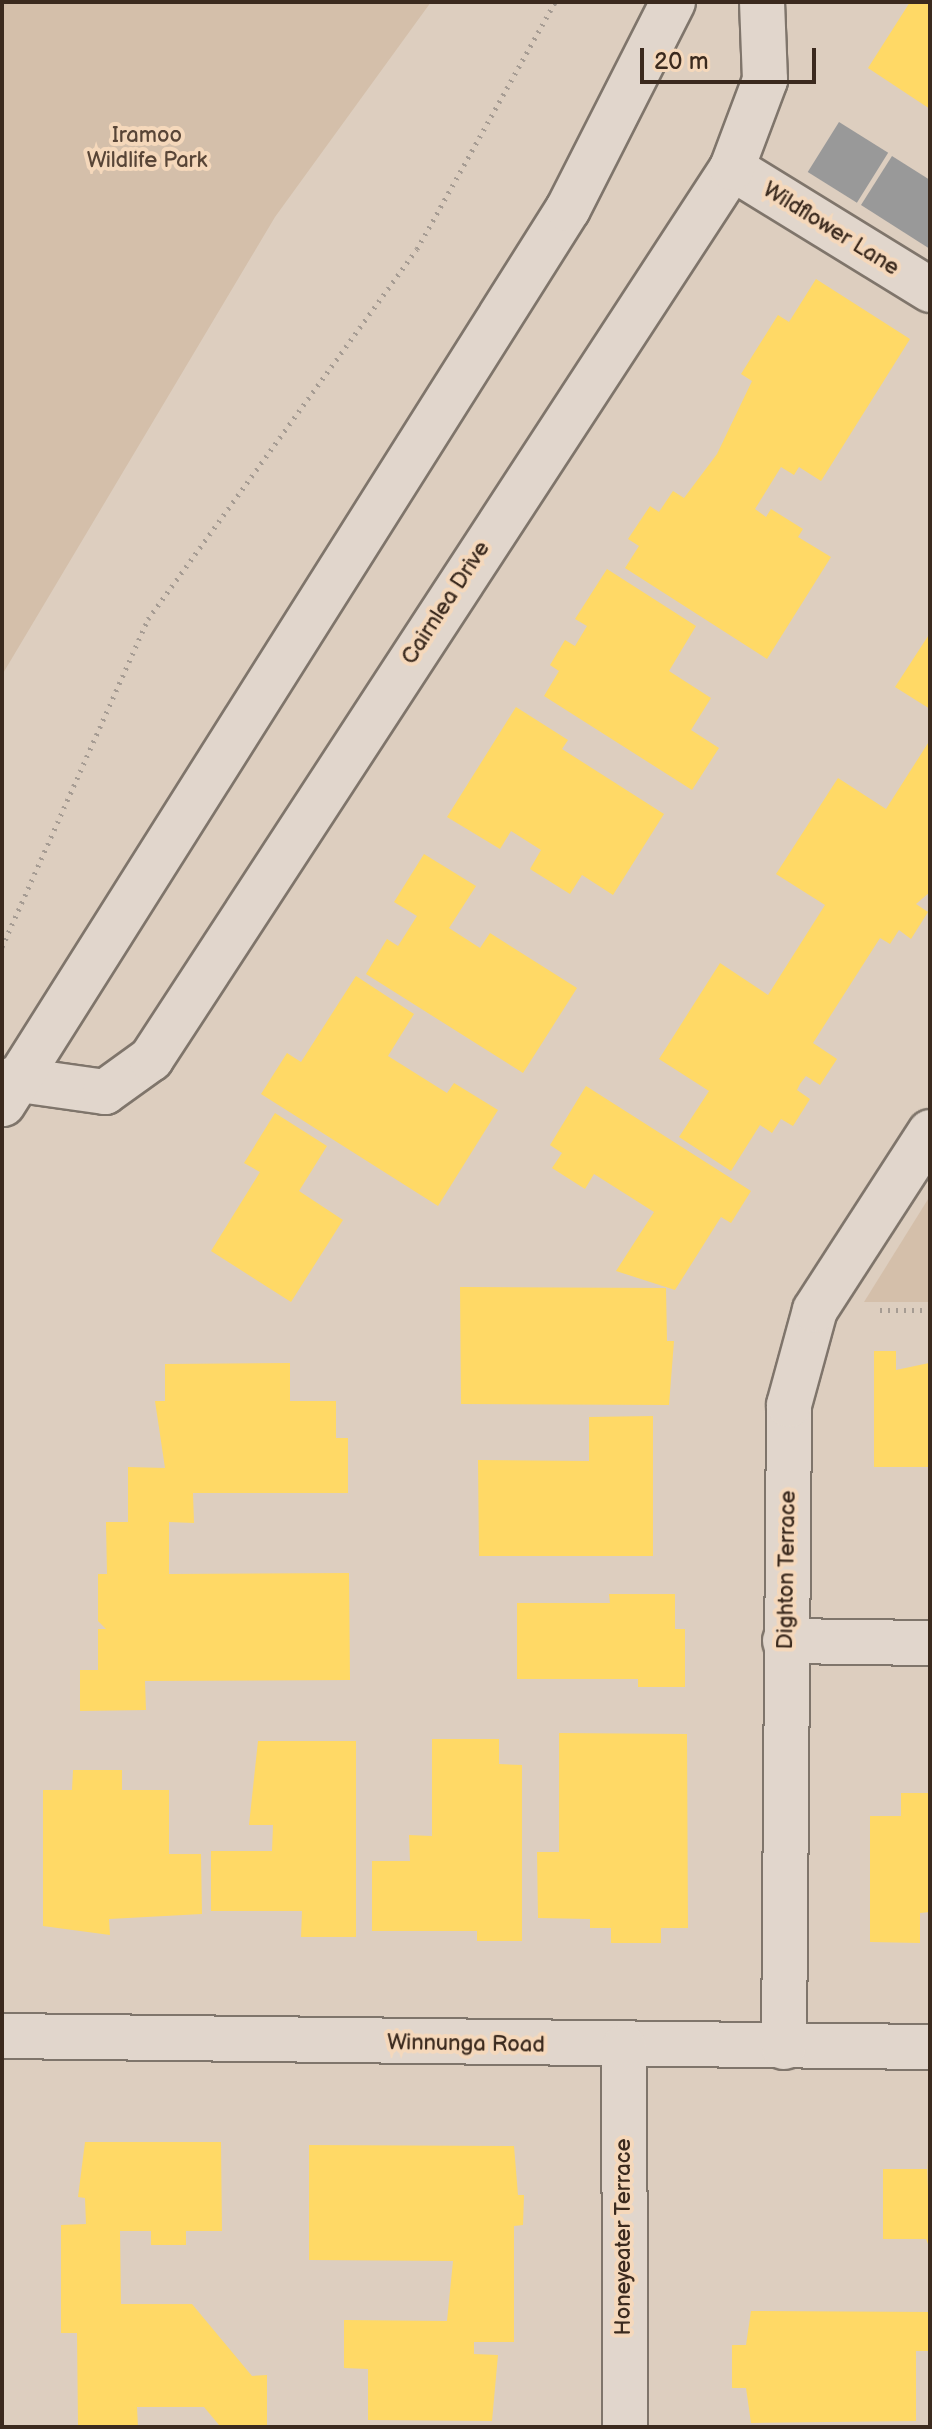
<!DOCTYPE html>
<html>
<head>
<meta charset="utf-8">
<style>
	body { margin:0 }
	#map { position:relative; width:932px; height:2429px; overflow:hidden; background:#ddcebf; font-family:"Balsamiq Sans",sans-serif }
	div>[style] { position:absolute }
	.green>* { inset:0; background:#d4bfaa }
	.homes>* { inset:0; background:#ffd966 }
	.industry>* { inset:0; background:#999; transform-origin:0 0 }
	.path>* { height:5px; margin-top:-2.5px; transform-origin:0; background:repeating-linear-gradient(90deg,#a69c93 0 2px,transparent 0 8px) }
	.roads { filter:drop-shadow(2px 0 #7f756b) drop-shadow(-2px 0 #7f756b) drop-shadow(0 2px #7f756b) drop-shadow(0 -2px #7f756b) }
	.minor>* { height:44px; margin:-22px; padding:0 22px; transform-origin:22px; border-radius:22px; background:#e1d6cc }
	span { translate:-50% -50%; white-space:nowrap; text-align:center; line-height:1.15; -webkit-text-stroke:8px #f5d8bb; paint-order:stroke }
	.park-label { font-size:22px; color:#584537 }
	.street-label { font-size:22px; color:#3b2a1e }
	.frame { position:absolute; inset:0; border:4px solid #3b2a1e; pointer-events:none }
	.scale { position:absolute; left:640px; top:48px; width:176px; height:36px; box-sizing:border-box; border:4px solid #3b2a1e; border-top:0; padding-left:10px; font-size:24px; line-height:28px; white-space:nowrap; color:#3b2a1e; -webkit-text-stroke:6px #f5d8bb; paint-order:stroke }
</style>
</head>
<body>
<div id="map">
	<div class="green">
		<div style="clip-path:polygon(2px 2px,431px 2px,275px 217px,2px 675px)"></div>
		<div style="clip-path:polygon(930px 1196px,930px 1302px,864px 1302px)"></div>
	</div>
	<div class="homes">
		<div style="clip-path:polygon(910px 2px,930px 2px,930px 109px,868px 68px)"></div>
		<div style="clip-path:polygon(816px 279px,910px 339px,821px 481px,799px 467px,794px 475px,781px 467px,755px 509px,766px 517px,771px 509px,803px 529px,798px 537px,831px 557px,767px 659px,625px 568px,639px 546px,628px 539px,650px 506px,659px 512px,673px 491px,684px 498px,717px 454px,752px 381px,741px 374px,778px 315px,789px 322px)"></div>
		<div style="clip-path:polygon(607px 569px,696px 626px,669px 671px,711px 698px,691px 730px,719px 748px,692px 790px,544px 696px,559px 671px,550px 665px,565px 640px,575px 646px,587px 626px,575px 619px)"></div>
		<div style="clip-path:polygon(930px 633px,930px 709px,895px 687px)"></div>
		<div style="clip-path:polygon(516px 707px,568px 740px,562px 749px,664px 814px,613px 895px,582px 875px,570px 894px,530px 869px,541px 850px,511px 831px,500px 849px,447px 817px)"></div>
		<div style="clip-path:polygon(930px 740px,930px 892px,916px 904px,928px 912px,911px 939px,899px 930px,890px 944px,880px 938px,813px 1043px,837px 1059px,820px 1085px,806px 1076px,800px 1084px,797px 1090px,810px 1099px,793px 1126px,781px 1119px,772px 1133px,760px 1125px,731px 1171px,679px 1137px,709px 1091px,659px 1059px,720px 963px,768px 995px,825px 905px,776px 874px,838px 778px,886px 809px)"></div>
		<div style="clip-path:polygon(424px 854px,476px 886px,449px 928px,480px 948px,490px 933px,577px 988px,523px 1073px,366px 974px,387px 939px,398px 946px,417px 916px,394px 902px)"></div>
		<div style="clip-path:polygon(356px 976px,414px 1014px,388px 1056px,447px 1093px,454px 1083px,498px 1110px,438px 1206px,261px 1094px,287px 1053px,301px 1062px)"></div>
		<div style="clip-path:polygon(586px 1086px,751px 1191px,731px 1223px,721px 1217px,675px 1290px,616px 1271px,654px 1212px,594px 1174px,585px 1189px,552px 1168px,562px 1153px,550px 1145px)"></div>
		<div style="clip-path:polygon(275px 1113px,327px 1146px,299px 1191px,343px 1220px,291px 1302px,211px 1251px,260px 1172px,244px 1163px)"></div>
		<div style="clip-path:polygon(460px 1287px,666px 1288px,667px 1341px,674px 1341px,669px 1405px,461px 1404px)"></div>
		<div style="clip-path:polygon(874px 1351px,896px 1351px,896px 1370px,929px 1363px,930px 1467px,874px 1467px)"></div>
		<div style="clip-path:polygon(290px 1363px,290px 1401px,336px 1401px,336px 1438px,348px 1438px,348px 1493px,193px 1493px,194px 1523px,169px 1522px,169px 1574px,349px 1573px,350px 1680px,145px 1681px,146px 1710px,80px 1711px,80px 1670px,98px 1670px,98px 1629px,106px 1629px,98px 1621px,98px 1574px,107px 1574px,106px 1522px,128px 1522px,128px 1467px,165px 1468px,155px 1401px,165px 1401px,165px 1364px)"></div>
		<div style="clip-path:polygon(653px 1416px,653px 1556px,479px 1556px,478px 1460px,589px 1461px,589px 1417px)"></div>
		<div style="clip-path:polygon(609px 1594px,675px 1594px,675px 1629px,685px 1629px,685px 1687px,638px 1687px,638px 1679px,517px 1679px,517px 1603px,610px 1603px)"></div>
		<div style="clip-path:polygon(559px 1733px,687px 1734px,688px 1928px,661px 1928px,661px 1943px,611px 1943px,611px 1928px,590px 1928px,590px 1919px,538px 1918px,537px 1852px,559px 1852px)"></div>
		<div style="clip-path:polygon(432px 1739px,499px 1739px,499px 1764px,522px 1765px,522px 1941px,477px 1941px,477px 1931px,372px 1931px,372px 1861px,410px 1861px,409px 1835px,432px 1836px)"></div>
		<div style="clip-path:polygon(258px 1741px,356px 1741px,356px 1937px,301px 1937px,302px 1911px,211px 1911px,211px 1851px,272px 1851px,273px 1825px,249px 1825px)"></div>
		<div style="clip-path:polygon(73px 1770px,122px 1770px,122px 1790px,169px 1790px,169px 1854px,201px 1854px,202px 1914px,109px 1919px,110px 1935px,43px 1926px,43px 1790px,72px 1790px)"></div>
		<div style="clip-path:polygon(901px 1793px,930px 1793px,930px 1912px,920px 1913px,920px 1943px,870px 1942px,870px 1816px,901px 1816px)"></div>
		<div style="clip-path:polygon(85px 2142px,221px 2142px,222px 2231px,186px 2231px,186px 2245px,151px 2245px,151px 2231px,120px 2231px,121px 2304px,192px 2304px,252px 2376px,267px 2375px,267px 2425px,219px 2425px,204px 2407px,137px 2407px,138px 2427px,78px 2426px,77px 2333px,61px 2333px,61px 2225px,86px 2224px,85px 2198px,78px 2197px)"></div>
		<div style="clip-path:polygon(309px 2145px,514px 2146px,518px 2195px,524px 2195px,523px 2225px,514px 2226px,514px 2342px,474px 2342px,474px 2354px,498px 2355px,492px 2421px,368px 2420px,368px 2369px,344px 2368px,344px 2320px,447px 2321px,453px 2261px,309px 2260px)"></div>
		<div style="clip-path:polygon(927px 2160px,930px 2249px,926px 2239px,883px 2239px,883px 2169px,927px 2169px)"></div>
		<div style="clip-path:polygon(751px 2311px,930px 2312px,930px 2351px,916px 2351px,916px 2421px,751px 2423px,746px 2388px,732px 2388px,732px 2345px,746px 2345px)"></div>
	</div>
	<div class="industry">
		<div style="left:839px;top:122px;width:58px;height:59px;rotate:32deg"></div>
		<div style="clip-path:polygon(892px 156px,930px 180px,930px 249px,861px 205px)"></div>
	</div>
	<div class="path">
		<div style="left:2px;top:947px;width:359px;rotate:-66deg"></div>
		<div style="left:148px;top:619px;width:457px;rotate:-54deg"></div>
		<div style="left:417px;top:249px;width:283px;rotate:-60.8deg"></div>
		<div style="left:880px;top:1310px;width:50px"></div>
	</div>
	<div class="roads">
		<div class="minor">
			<div style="left:732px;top:168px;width:233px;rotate:31.6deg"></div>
			<div style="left:13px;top:1079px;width:93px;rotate:8deg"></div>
			<div style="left:105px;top:1092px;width:57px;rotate:-35.7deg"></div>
			<div style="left:151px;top:1059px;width:1064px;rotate:-56.89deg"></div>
			<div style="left:732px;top:168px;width:94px;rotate:-69.4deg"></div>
			<div style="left:765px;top:80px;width:78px;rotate:-92.2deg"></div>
			<div style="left:3px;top:1104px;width:1058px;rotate:-57.74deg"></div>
			<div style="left:568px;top:209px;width:232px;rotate:-63.1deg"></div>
			<div style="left:785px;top:1641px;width:145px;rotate:0.8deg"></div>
			<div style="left:2px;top:2036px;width:928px;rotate:0.68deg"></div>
			<div style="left:624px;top:2047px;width:380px;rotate:89.8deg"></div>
			<div style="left:784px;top:2047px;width:642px;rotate:-89.55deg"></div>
			<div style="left:789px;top:1405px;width:98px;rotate:-74.7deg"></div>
			<div style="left:815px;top:1310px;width:212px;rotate:-57.1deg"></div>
		</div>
	</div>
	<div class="park-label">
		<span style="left:147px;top:148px">Iramoo<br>Wildlife Park</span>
	</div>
	<div class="street-label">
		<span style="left:831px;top:229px;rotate:32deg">Wildflower Lane</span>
		<span style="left:446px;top:603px;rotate:-57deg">Cairnlea Drive</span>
		<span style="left:787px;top:1570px;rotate:-89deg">Dighton Terrace</span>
		<span style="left:466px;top:2044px;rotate:1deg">Winnunga Road</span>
		<span style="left:624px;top:2237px;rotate:-90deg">Honeyeater Terrace</span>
	</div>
	<div class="frame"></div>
	<div class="scale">20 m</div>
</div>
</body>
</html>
